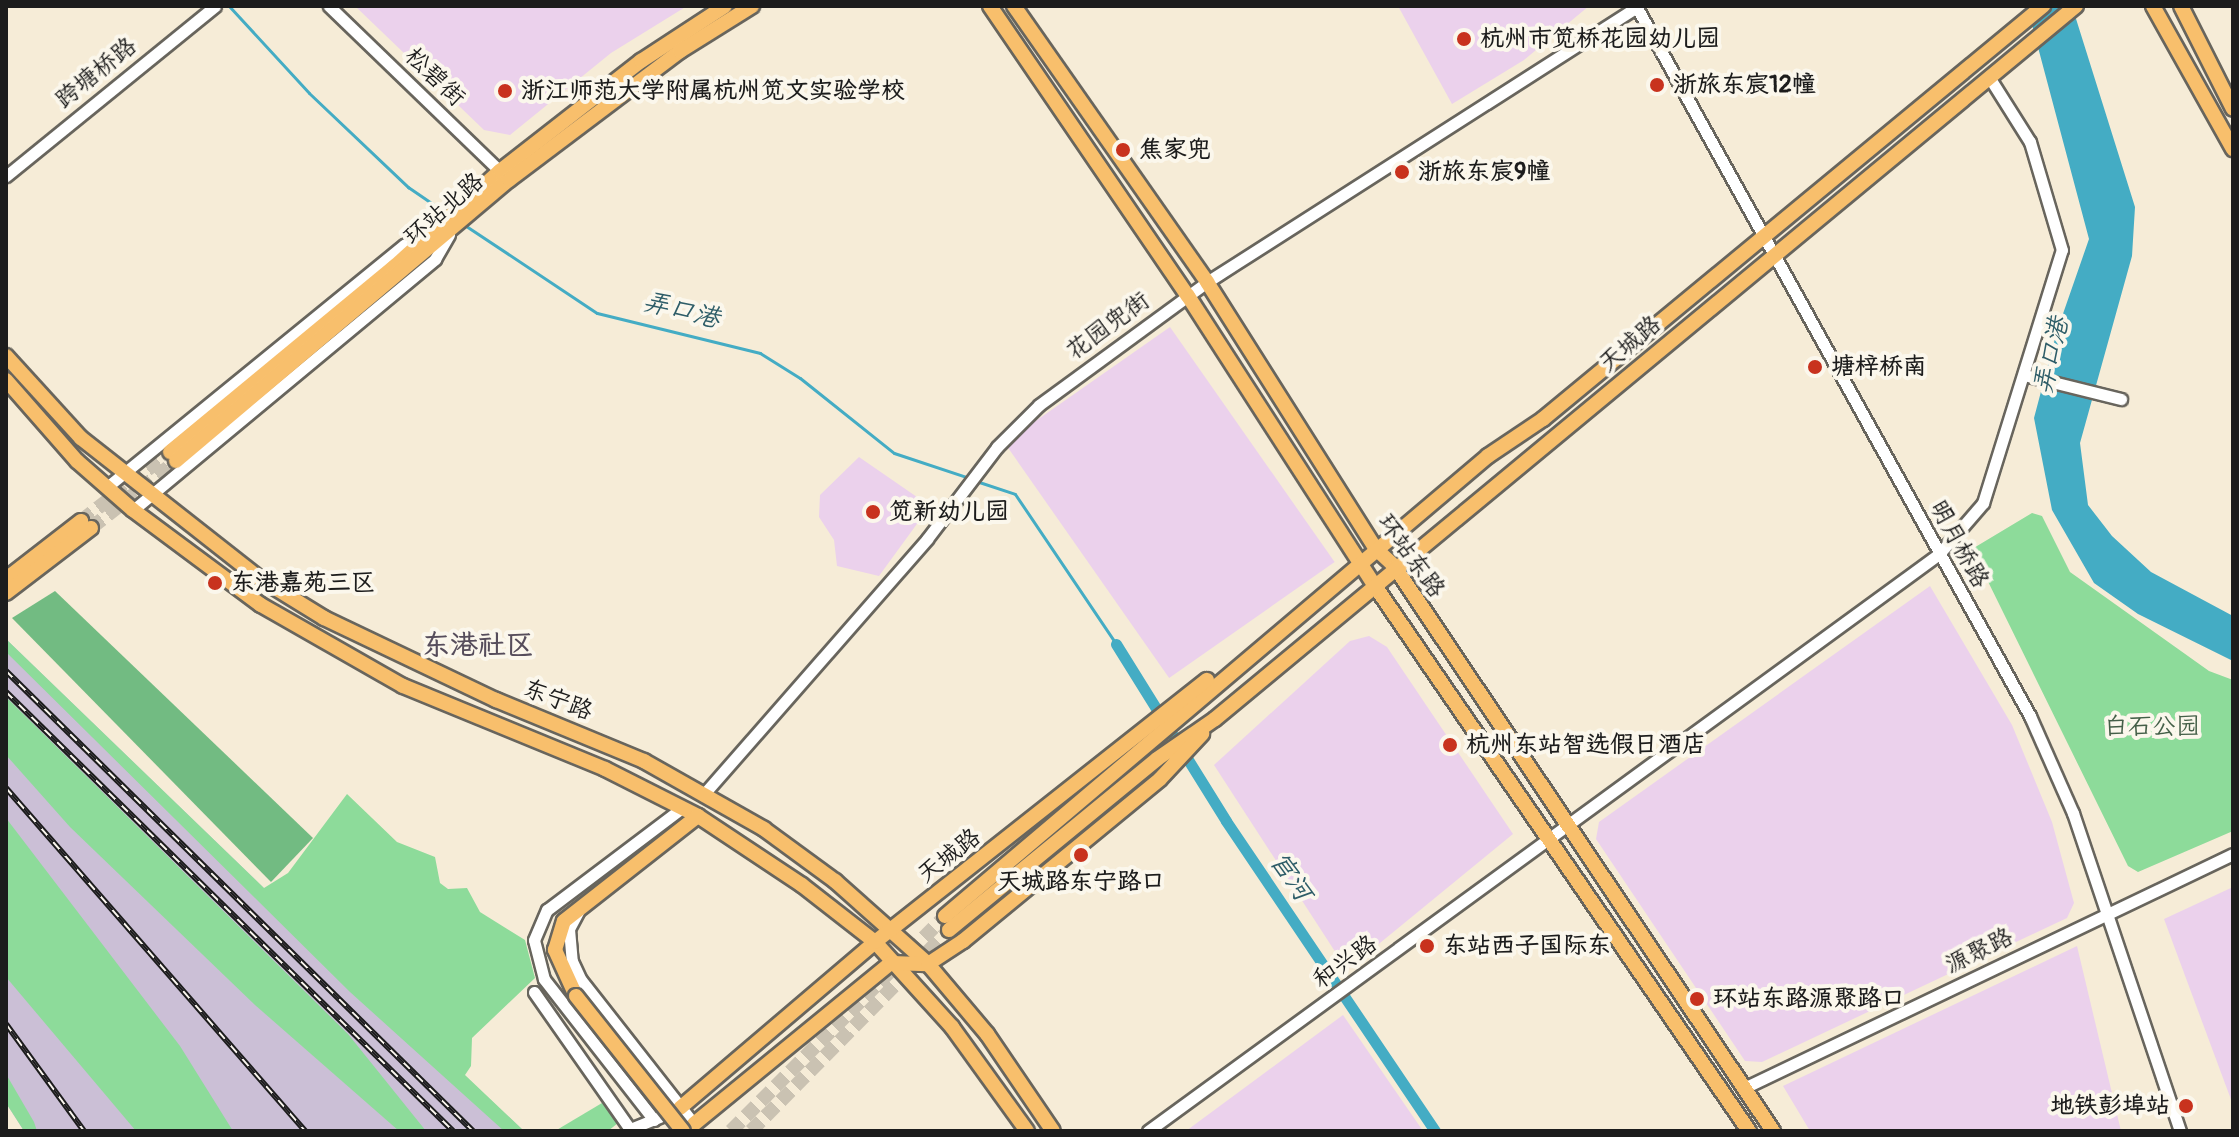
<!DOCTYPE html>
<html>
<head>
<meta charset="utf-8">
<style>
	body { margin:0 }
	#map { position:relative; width:2239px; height:1137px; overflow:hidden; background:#f6ecd7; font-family:Pangolin,"LXGW WenKai TC",sans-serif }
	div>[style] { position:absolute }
	.built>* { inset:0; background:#ebd1ec; transform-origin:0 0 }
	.industrial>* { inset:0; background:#cbbfd6 }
	.green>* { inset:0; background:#8ddb9a }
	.forest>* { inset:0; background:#72bb82 }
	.water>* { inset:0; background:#44acc4 }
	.stream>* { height:3px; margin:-1.5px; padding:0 1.5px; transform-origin:1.5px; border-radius:1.5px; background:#44acc4 }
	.canal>* { height:11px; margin:-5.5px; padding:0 5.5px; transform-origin:5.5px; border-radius:5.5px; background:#44acc4 }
	.major-tunnel>* { height:14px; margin-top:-7px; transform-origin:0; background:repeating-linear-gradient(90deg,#cac2b2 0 14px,transparent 0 21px) }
	.roads { filter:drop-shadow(2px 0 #68655d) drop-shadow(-2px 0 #68655d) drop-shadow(0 2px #68655d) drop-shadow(0 -2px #68655d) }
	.minor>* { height:11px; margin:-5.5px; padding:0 5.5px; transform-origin:5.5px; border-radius:5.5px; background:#fff }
	.major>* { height:14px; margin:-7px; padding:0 7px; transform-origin:7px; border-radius:7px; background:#f8bf6c }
	.rail>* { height:6px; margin-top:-3px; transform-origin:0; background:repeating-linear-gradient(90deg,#fbf7ec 0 9px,#1c1c1c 0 18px); box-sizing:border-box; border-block:2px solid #1c1c1c }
	.bridges { filter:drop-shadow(2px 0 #68655d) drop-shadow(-2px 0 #68655d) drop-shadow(0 2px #68655d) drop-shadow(0 -2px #68655d) }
	.major-bridge>* { height:14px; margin:-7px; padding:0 7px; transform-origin:7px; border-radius:7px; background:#f8bf6c }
	.dots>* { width:22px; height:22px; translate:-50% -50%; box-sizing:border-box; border:4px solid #fbf7ec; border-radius:50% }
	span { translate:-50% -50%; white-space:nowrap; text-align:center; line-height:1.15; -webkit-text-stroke:8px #fbf7ec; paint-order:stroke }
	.poi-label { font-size:24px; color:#1c1c1c; font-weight:700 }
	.left { translate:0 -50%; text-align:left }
	.right { translate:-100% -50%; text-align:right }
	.street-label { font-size:24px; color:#1c1c1c }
	.park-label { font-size:24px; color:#445f48 }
	.water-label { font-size:26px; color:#2e5d68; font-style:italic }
	.quarter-label { font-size:28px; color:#564d5b; font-weight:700 }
	.frame { position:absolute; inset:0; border:8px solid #1c1c1c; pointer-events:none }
</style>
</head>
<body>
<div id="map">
	<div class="built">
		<div style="clip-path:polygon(355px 6px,687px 6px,611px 53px,510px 135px,484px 130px)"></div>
		<div style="clip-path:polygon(1398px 6px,1589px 6px,1524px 60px,1452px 104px)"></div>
		<div style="left:1170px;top:327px;width:287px;height:202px;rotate:55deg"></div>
		<div style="clip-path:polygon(859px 457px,930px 506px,879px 576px,837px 566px,834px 540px,819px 517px,820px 495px)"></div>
		<div style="clip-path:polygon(1930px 586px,2012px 725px,2052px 822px,2074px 903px,2067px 918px,1762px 1062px,1745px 1061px,1596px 839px,1599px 822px)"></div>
		<div style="clip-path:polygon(1369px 636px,1387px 647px,1513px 834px,1347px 970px,1214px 765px,1350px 641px)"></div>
		<div style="clip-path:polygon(2233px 887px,2233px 1105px,2164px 919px)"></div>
		<div style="clip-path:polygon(2077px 946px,2121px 1131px,1810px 1131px,1783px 1086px)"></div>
		<div style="clip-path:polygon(1343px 1015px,1423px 1131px,1186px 1131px)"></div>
	</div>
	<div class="industrial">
		<div style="clip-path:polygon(6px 639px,294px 917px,524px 1131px,24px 1131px,6px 1103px)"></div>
	</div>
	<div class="green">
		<div style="clip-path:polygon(2032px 513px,2042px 516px,2070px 572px,2209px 671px,2233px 680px,2233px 831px,2138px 872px,2128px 866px,1972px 549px)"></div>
		<div style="clip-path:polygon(6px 639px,264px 888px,288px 873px,347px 794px,397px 842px,435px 857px,440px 883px,448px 889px,467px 888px,480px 912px,525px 940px,535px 978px,472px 1038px,471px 1066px,465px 1075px,524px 1131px,504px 1131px,350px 992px,6px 652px)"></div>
		<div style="clip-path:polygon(6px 697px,348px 1034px,426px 1131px,399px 1131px,255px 1005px,70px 827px,6px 755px)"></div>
		<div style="clip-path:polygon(6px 818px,180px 1046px,233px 1131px,136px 1131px,6px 977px)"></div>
		<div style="clip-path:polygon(6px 1074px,34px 1122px,37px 1131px,24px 1131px,6px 1103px)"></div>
		<div style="clip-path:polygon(602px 1103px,618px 1123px,608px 1131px,555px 1131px)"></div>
	</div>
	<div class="forest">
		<div style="clip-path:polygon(55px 591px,313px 838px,271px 882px,12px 618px)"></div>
	</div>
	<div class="water">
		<div style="clip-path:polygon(2027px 6px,2072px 6px,2135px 207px,2132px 256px,2080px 443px,2088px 505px,2112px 536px,2151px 572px,2233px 616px,2233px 661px,2138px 614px,2094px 583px,2052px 510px,2034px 418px,2057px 331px,2089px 239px)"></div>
	</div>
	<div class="stream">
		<div style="left:229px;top:6px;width:118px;rotate:47.4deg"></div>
		<div style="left:309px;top:93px;width:137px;rotate:43.5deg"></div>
		<div style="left:408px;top:187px;width:46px;rotate:34.4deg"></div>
		<div style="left:466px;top:226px;width:157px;rotate:33.6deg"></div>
		<div style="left:597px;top:313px;width:168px;rotate:13.8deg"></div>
		<div style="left:760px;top:353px;width:47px;rotate:32deg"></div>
		<div style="left:800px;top:378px;width:120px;rotate:38.6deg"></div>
		<div style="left:894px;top:453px;width:79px;rotate:18.4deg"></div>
		<div style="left:976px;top:481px;width:41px;rotate:18.4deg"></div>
		<div style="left:1015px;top:494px;width:181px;rotate:56deg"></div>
	</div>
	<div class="canal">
		<div style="left:1116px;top:644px;width:208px;rotate:58.1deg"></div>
		<div style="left:1226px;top:821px;width:374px;rotate:56deg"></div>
	</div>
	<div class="major-tunnel">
		<div style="left:81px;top:521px;width:113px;rotate:-37.8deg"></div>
		<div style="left:91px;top:528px;width:108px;rotate:-38.2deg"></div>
		<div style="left:731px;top:1131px;width:303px;rotate:-45.1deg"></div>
		<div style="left:751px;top:1131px;width:282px;rotate:-45.4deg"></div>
	</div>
	<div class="roads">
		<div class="minor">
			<div style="left:329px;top:6px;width:242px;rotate:44deg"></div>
			<div style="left:1636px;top:6px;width:812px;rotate:60.97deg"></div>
			<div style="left:2030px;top:716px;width:106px;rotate:66.1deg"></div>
			<div style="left:2073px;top:813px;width:336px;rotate:71.4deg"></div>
			<div style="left:6px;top:176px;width:269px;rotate:-39.1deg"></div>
			<div style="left:2024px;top:375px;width:100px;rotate:13.9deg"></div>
			<div style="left:107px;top:487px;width:383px;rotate:-39.2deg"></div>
			<div style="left:404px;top:245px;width:26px;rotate:-29deg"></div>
			<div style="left:133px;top:510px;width:393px;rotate:-39.7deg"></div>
			<div style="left:435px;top:259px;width:28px;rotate:-60deg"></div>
			<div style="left:703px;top:795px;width:340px;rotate:-48.8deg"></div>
			<div style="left:927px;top:539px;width:116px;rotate:-52.7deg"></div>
			<div style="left:997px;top:447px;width:59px;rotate:-45deg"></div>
			<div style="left:1039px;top:405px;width:208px;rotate:-36.2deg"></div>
			<div style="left:1207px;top:282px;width:510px;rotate:-32.6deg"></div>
			<div style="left:578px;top:912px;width:19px;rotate:118deg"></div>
			<div style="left:569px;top:929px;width:32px;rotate:85deg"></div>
			<div style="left:572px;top:961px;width:21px;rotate:65deg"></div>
			<div style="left:581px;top:980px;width:183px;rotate:51.9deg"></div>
			<div style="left:534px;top:992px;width:167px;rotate:55deg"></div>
			<div style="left:630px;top:1129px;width:32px;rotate:-22deg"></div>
			<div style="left:1744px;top:1088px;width:542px;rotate:-25.57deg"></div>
			<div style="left:654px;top:1120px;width:179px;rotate:-128deg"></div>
			<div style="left:544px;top:979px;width:40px;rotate:-104.4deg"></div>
			<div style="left:534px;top:940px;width:33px;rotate:-67deg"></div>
			<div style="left:547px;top:910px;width:169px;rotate:-37.1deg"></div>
			<div style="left:1148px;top:1131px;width:979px;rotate:-36.11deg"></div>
			<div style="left:1939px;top:554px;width:67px;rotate:-49.2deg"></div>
			<div style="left:1983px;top:503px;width:265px;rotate:-72.7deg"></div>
			<div style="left:2062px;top:250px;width:113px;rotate:-106.5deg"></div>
			<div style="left:2030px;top:142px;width:77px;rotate:-122.2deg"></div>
		</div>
		<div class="major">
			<div style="left:990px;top:6px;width:351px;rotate:55.7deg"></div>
			<div style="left:1188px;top:296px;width:345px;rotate:57.2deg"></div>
			<div style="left:1375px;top:586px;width:661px;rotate:55.54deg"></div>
			<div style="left:1014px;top:6px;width:337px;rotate:55deg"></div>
			<div style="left:1207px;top:282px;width:316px;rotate:57.7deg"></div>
			<div style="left:1376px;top:549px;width:26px;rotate:43deg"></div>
			<div style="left:1395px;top:567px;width:679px;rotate:56.17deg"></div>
			<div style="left:2153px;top:6px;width:164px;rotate:60.8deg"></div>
			<div style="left:2181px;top:6px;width:115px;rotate:63.2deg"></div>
			<div style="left:6px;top:356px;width:111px;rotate:47.6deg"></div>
			<div style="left:81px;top:438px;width:226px;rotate:38.2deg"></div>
			<div style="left:259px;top:578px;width:76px;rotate:31.6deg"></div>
			<div style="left:324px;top:618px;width:191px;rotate:25.5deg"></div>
			<div style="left:496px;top:700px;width:160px;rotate:22.4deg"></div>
			<div style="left:644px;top:761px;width:138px;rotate:29.5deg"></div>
			<div style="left:764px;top:829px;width:88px;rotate:36.2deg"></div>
			<div style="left:835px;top:881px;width:125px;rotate:41.7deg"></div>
			<div style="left:928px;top:964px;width:92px;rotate:49.9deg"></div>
			<div style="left:987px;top:1034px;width:117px;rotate:55.8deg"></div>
			<div style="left:6px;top:380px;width:108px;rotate:48.8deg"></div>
			<div style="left:77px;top:461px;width:74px;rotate:41.2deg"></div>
			<div style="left:133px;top:510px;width:159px;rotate:36.6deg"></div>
			<div style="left:261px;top:605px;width:163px;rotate:29.7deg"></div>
			<div style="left:403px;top:686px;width:218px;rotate:22.3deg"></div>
			<div style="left:605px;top:769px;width:104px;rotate:26.8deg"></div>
			<div style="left:698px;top:816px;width:125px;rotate:33.6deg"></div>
			<div style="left:802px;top:885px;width:93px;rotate:38deg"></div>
			<div style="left:875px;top:942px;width:115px;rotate:47.8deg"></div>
			<div style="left:952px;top:1027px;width:128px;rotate:54.2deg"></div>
			<div style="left:170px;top:452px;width:291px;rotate:-39.6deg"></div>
			<div style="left:394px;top:267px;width:143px;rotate:-42.2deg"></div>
			<div style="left:500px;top:171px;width:179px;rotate:-38deg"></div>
			<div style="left:641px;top:61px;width:100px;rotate:-33.2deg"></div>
			<div style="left:176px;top:461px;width:436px;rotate:-40.2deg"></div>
			<div style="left:509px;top:180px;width:214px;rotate:-37deg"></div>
			<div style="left:680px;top:51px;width:85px;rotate:-32deg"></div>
			<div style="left:6px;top:579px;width:95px;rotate:-37.7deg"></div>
			<div style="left:6px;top:593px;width:107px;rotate:-37.4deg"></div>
			<div style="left:945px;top:916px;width:712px;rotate:-40.27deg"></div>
			<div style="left:1488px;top:456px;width:66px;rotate:-33.9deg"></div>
			<div style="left:1543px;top:419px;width:649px;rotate:-39.56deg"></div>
			<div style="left:949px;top:930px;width:269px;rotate:-39.4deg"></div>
			<div style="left:1157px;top:759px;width:70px;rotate:-34.6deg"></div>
			<div style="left:1215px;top:719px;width:1118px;rotate:-39.63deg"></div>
			<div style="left:576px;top:996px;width:51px;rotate:-114.5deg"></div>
			<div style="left:555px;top:950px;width:30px;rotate:-73deg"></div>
			<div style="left:564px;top:921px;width:170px;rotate:-38.1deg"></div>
			<div style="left:680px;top:1108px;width:256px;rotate:-40.4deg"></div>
			<div style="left:875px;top:942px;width:423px;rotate:-38.3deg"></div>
			<div style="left:694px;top:1124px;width:254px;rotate:-39.3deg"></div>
			<div style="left:891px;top:963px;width:37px;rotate:2deg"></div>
			<div style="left:928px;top:964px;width:42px;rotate:-33.3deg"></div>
			<div style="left:963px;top:941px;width:255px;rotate:-39.4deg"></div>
			<div style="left:1160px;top:779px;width:62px;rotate:-47deg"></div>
		</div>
	</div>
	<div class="rail">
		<div style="left:6px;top:671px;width:656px;rotate:44.57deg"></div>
		<div style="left:6px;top:692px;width:627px;rotate:44.48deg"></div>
		<div style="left:6px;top:788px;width:455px;rotate:48.9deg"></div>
		<div style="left:6px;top:1024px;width:132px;rotate:53.9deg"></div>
	</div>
	<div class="bridges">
		<div class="major-bridge">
			<div style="left:576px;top:996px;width:172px;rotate:51.6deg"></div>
		</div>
	</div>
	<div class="dots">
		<div style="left:1464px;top:39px;background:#c8321e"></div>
		<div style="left:1657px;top:85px;background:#c8321e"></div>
		<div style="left:505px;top:91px;background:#c8321e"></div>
		<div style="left:1123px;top:150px;background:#c8321e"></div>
		<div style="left:1402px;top:172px;background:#c8321e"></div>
		<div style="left:1815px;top:367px;background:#c8321e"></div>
		<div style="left:873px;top:512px;background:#c8321e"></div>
		<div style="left:215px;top:583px;background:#c8321e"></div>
		<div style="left:1450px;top:745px;background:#c8321e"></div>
		<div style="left:1081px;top:855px;background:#c8321e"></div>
		<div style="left:1427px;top:946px;background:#c8321e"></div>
		<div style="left:1697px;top:999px;background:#c8321e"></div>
		<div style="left:2186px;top:1106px;background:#c8321e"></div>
	</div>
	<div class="poi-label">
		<span class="left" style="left:1480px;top:39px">杭州市笕桥花园幼儿园</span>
		<span class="left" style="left:1673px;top:85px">浙旅东宸12幢</span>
		<span class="left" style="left:521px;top:91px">浙江师范大学附属杭州笕文实验学校</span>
		<span class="left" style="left:1139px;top:150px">焦家兜</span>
		<span class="left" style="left:1418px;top:172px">浙旅东宸9幢</span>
		<span class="left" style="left:1831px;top:367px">塘梓桥南</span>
		<span class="left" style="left:889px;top:512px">笕新幼儿园</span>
		<span class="left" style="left:231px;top:583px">东港嘉苑三区</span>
		<span class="left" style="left:1466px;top:745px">杭州东站智选假日酒店</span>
		<span style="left:1081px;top:882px">天城路东宁路口</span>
		<span class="left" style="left:1443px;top:946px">东站西子国际东</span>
		<span class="left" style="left:1713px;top:999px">环站东路源聚路口</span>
		<span class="right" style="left:2170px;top:1106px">地铁彭埠站</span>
	</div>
	<div class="street-label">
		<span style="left:96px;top:73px;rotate:-39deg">跨塘桥路</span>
		<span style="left:435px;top:77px;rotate:44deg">松碧街</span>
		<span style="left:444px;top:209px;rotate:-41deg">环站北路</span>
		<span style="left:1108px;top:326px;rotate:-36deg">花园兜街</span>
		<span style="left:1630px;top:344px;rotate:-40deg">天城路</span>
		<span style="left:1959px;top:544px;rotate:61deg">明月桥路</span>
		<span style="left:1411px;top:556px;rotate:54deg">环站东路</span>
		<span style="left:558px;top:700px;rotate:21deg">东宁路</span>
		<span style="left:949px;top:856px;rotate:-38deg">天城路</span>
		<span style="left:1979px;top:951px;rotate:-26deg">源聚路</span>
		<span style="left:1345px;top:962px;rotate:-36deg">和兴路</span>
	</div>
	<div class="park-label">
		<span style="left:2152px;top:727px">白石公园</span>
	</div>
	<div class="water-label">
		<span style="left:681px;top:311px;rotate:14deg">弄口港</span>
		<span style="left:2052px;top:356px;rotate:-77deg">弄口港</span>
		<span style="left:1290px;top:877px;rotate:56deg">官河</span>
	</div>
	<div class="quarter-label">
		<span style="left:478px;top:646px">东港社区</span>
	</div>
	<div class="frame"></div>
</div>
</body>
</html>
